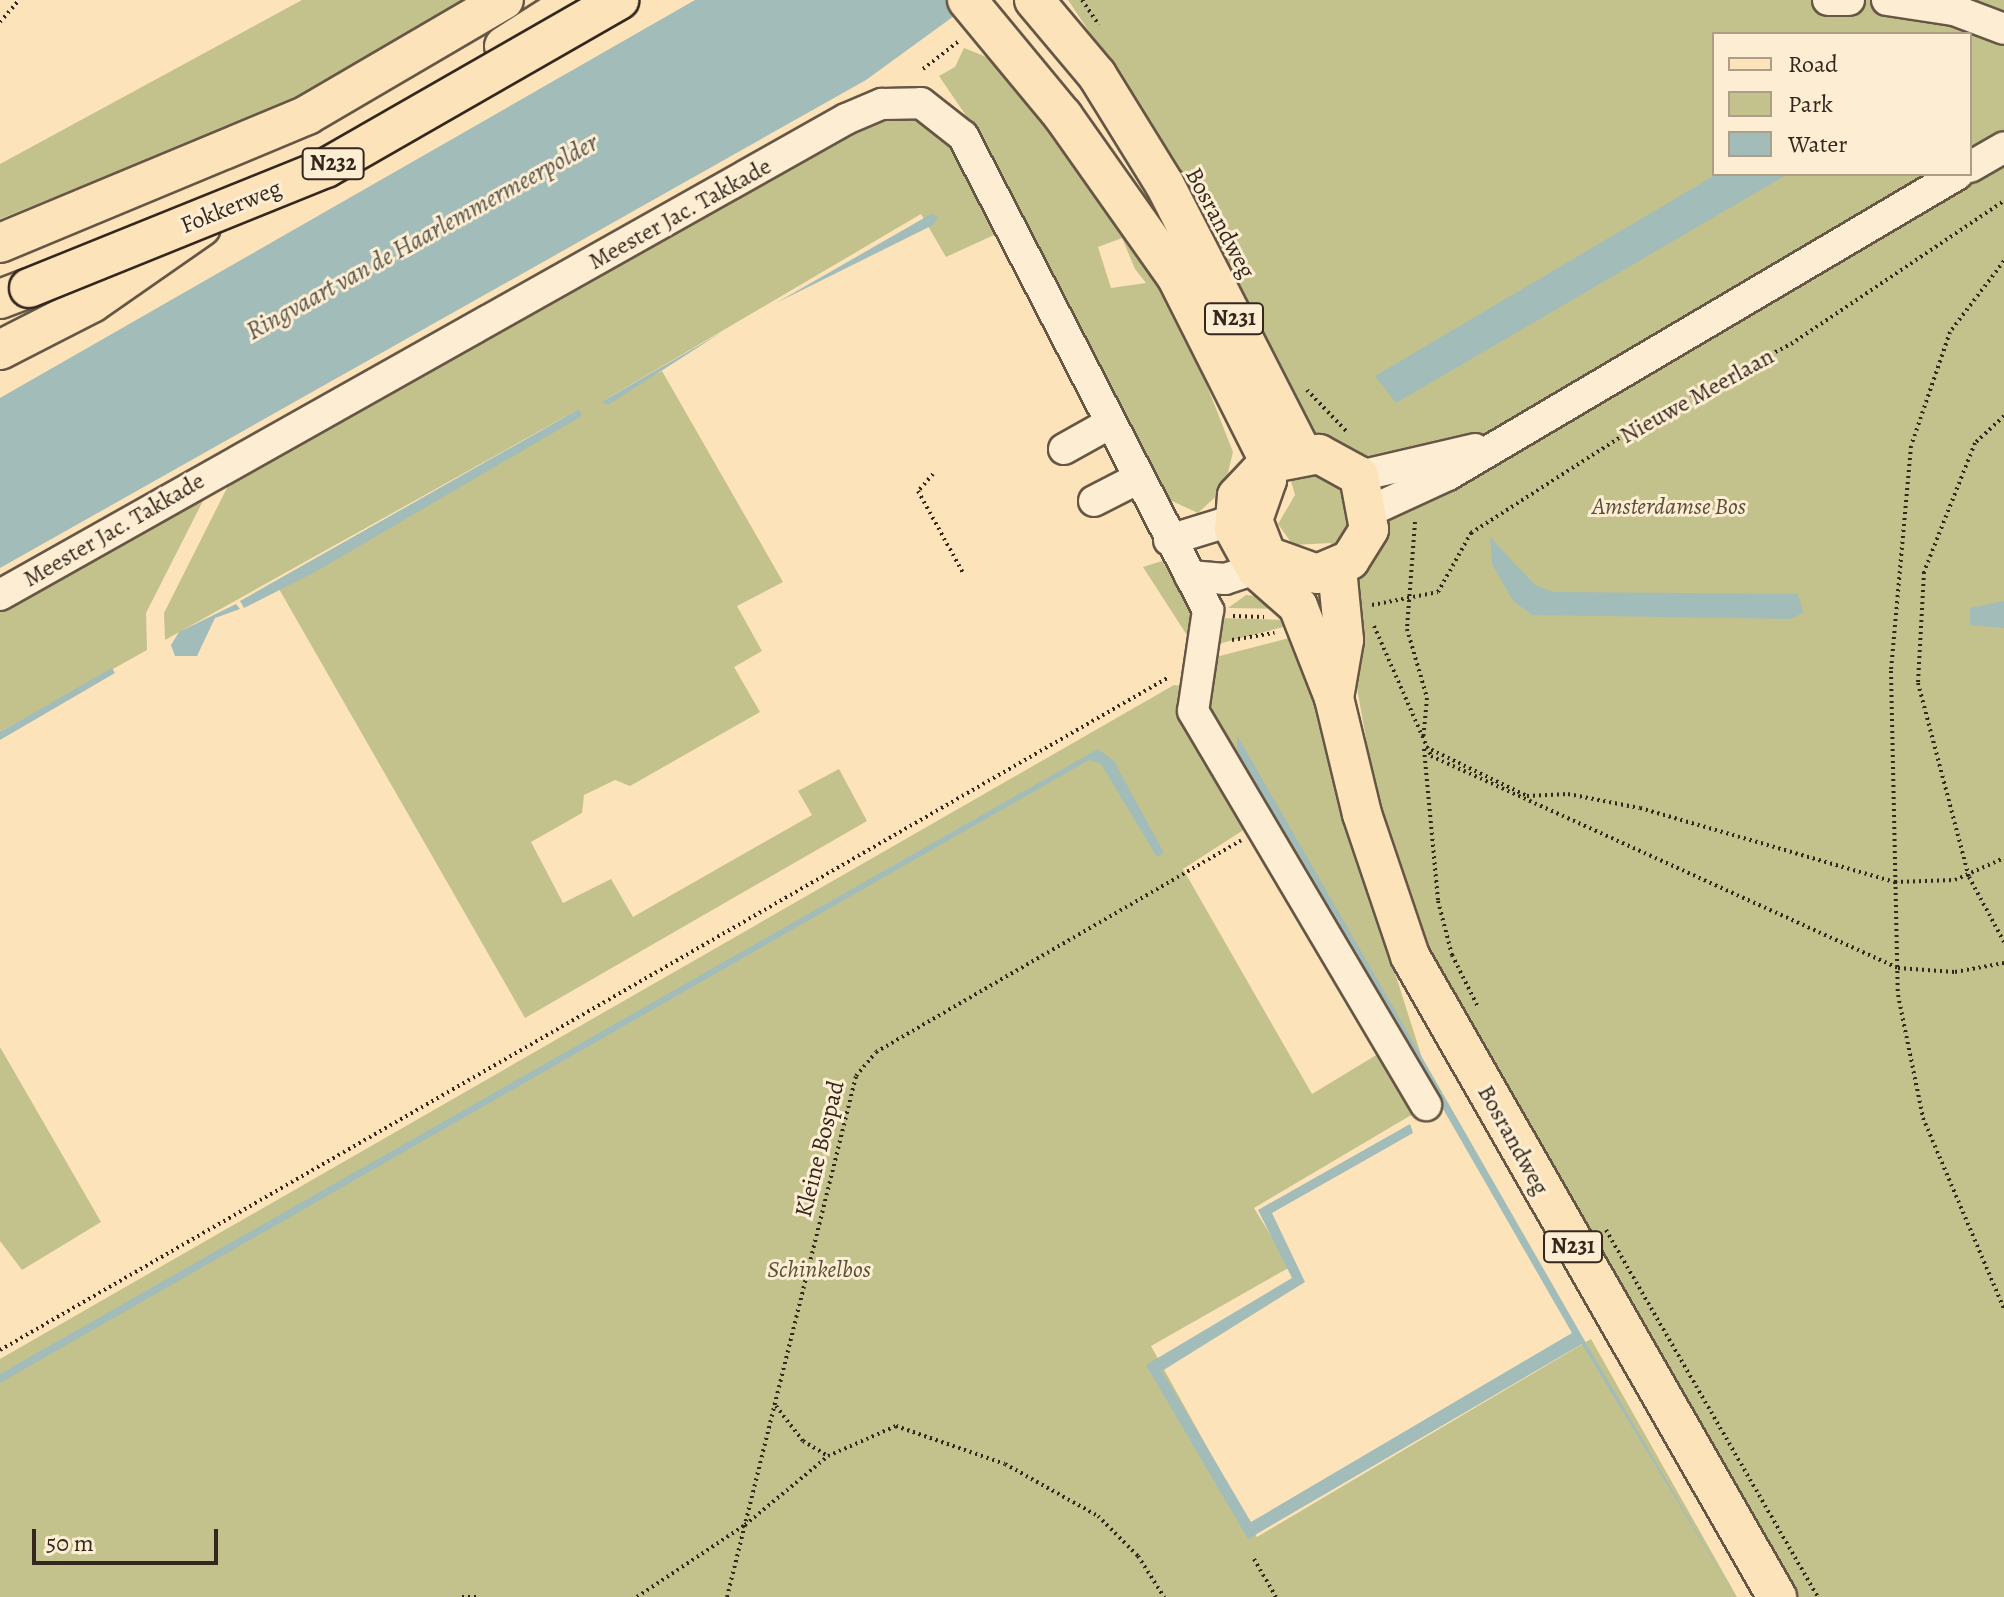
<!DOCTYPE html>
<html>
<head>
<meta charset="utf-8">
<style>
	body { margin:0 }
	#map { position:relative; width:2004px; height:1597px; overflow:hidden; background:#fce3ba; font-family:Alegreya,serif }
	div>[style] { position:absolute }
	.green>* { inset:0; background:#c4c28c }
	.water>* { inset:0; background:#a2bcb9 }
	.path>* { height:4px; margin-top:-2px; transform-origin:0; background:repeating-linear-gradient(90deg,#34271e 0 2px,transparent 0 6px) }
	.roads { filter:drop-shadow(2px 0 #665645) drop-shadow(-2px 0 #665645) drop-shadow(0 2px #665645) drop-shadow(0 -2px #665645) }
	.minor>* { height:30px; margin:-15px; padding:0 15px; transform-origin:15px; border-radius:15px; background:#fdedd2 }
	.major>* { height:38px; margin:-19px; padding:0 19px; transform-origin:19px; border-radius:19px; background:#fce3ba }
	.bridges { filter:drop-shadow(2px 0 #34271e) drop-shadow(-2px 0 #34271e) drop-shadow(0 2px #34271e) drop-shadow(0 -2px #34271e) }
	.major-bridge>* { height:38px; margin:-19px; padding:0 19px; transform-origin:19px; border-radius:19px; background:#fce3ba }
	span { translate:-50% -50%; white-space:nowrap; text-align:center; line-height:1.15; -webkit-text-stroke:6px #fdedd2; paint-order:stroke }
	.shield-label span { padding:2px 6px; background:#fdedd2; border:2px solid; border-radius:6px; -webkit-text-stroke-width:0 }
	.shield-label { font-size:22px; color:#34271e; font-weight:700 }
	.street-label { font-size:24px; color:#34271e }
	.park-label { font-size:24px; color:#584e3a; font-style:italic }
	.water-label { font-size:26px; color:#55544c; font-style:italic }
	.legend { position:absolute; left:1712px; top:32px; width:260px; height:144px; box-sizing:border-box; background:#fdedd2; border:2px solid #ad9e8a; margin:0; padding:10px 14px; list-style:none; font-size:24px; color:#34271e }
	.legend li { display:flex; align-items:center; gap:16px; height:40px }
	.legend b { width:40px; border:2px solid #ad9e8a }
	.scale { position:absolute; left:32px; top:1529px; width:186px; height:36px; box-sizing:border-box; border:4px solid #34271e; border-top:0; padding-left:10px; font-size:24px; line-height:28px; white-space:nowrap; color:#34271e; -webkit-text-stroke:6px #fdedd2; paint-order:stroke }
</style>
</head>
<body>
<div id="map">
	<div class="green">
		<div style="clip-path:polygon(302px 0,462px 0,288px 103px,0 219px,0 164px)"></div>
		<div style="clip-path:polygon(evenodd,1068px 0,2004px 0,2004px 1597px,1797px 1597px,1400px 928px,1331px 543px,1293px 545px,1278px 524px,1295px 495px,1290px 477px,1311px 476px,1302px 442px,1155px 130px,1068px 0,1714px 34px,1970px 34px,1970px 174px,1714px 174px,1714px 34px)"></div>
		<div style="clip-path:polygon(evenodd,964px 48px,994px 60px,1090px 176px,1188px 337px,1233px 452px,1224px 489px,1198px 513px,1159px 495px,1065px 329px,971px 123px,939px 76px,955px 67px,964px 48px,1122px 238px,1135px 269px,1146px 283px,1111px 288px,1098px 247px,1122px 238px)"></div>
		<div style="clip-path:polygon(910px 113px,935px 120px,994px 222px,994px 235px,946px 257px,921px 214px,603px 401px,662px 371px,783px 582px,737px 606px,762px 651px,734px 667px,760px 712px,630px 786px,615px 780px,584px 795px,582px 813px,531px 842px,563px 903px,611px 879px,633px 917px,812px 815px,798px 791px,839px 769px,867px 821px,525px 1018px,279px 589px,579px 409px,165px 640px,164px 613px,232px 478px,864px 120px)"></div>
		<div style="clip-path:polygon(209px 489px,146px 613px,147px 650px,0 732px,0 607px)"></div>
		<div style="clip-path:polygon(1162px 561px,1196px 608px,1190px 640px,1143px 567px)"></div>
		<div style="clip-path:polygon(1246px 595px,1267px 597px,1283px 609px,1228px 608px)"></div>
		<div style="clip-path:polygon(1219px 618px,1293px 620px,1295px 624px,1214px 645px)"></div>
		<div style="clip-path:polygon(1297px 636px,1370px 894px,1422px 1058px,1205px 703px,1212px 658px)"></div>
		<div style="clip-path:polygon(1174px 685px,1181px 686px,1181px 709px,1245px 829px,1183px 869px,1312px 1094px,1378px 1054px,1413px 1114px,1254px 1208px,1290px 1267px,1151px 1346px,1257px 1537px,1591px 1339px,1737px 1597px,0 1597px,0 1359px)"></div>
		<div style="clip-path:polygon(0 1047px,101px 1222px,22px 1270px,0 1241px)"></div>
	</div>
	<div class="water">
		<div style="clip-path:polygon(695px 0,976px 0,866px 80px,0 568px,0 398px)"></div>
		<div style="clip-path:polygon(1717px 174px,1788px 174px,1396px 403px,1375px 376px)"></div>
		<div style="clip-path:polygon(931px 214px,938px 217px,933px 225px,776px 303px)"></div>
		<div style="clip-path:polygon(722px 332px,608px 405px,603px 403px,603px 401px)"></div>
		<div style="clip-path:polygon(579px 409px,582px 416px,317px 571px,244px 608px,240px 601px)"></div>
		<div style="clip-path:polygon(1490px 537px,1535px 585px,1554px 592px,1798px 594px,1803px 613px,1790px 619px,1532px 615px,1513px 601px,1492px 564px)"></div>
		<div style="clip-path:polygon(2004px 601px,2004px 628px,1970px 625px,1970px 608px)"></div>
		<div style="clip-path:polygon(236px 604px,240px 609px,215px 618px,197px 656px,175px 656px,171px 645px,179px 632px)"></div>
		<div style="clip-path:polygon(112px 668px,115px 673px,0 740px,0 732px)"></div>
		<div style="clip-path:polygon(1237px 735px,1582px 1336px,1735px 1597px,1582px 1344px,1248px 1539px,1146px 1365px,1292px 1278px,1258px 1210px,1410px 1124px,1413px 1133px,1272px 1213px,1305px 1282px,1162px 1371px,1251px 1522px,1572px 1333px,1237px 751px)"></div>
		<div style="clip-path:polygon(1098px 749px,1114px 761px,1164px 853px,1157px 857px,1101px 764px,1089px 760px,0 1383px,0 1374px)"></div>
	</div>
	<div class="path">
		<div style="left:1082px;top:0;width:30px;rotate:56deg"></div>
		<div style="left:0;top:22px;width:29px;rotate:-49deg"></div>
		<div style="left:923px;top:69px;width:46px;rotate:-37.9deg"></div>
		<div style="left:1226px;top:229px;width:19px;rotate:65deg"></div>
		<div style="left:2004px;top:261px;width:89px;rotate:127.3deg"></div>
		<div style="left:1950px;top:332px;width:120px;rotate:108.9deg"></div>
		<div style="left:1911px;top:446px;width:226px;rotate:95.1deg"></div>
		<div style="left:1891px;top:671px;width:324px;rotate:88.8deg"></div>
		<div style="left:1898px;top:995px;width:126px;rotate:78.5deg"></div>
		<div style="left:1923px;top:1118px;width:207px;rotate:67deg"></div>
		<div style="left:1307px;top:390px;width:59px;rotate:46.4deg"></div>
		<div style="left:2004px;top:416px;width:40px;rotate:137deg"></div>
		<div style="left:1975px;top:443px;width:139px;rotate:111.6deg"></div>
		<div style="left:1924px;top:572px;width:111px;rotate:93.1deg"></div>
		<div style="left:1918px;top:683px;width:201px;rotate:75.3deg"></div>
		<div style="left:1969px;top:877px;width:74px;rotate:61.7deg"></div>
		<div style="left:933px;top:474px;width:23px;rotate:131deg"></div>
		<div style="left:918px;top:491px;width:94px;rotate:61.2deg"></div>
		<div style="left:1415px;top:522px;width:107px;rotate:94.3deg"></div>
		<div style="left:1407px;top:629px;width:72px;rotate:73.8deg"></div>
		<div style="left:1427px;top:698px;width:42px;rotate:95.4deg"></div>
		<div style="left:1372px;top:605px;width:67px;rotate:-11.1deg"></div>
		<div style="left:1438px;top:592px;width:68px;rotate:-60.8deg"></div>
		<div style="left:1471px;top:533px;width:216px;rotate:-32.7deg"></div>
		<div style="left:1653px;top:416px;width:156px;rotate:-27.6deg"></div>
		<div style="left:1791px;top:344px;width:257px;rotate:-33.9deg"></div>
		<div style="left:1233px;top:616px;width:31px;rotate:2deg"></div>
		<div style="left:1374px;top:626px;width:142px;rotate:66.3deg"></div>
		<div style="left:1431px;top:756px;width:513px;rotate:24.42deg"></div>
		<div style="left:1898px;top:968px;width:57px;rotate:4deg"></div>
		<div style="left:1955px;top:972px;width:50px;rotate:-10.4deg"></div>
		<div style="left:1232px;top:640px;width:43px;rotate:-9.5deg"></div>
		<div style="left:1426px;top:747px;width:112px;rotate:25.9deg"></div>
		<div style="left:1527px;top:796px;width:41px;rotate:-2.8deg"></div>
		<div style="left:1568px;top:794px;width:73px;rotate:11deg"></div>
		<div style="left:1640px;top:808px;width:266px;rotate:16.2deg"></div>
		<div style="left:1895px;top:882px;width:60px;rotate:-1.9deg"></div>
		<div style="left:1955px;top:880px;width:54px;rotate:-24.2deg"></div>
		<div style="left:1424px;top:749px;width:153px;rotate:84.7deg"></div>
		<div style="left:1438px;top:901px;width:56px;rotate:75.5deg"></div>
		<div style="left:1452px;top:955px;width:58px;rotate:63.4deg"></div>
		<div style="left:1606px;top:1230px;width:424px;rotate:60deg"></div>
		<div style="left:0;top:1350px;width:1349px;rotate:-29.93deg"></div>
		<div style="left:776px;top:1406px;width:44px;rotate:52.4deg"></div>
		<div style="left:803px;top:1441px;width:29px;rotate:31deg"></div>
		<div style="left:1254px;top:1559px;width:44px;rotate:59.9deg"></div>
		<div style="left:462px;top:1597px;width:18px"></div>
		<div style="left:637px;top:1597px;width:130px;rotate:-33.7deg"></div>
		<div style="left:745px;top:1525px;width:108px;rotate:-39.7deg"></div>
		<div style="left:828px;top:1456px;width:74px;rotate:-23.8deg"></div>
		<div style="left:896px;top:1426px;width:115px;rotate:19.2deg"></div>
		<div style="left:1005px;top:1464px;width:107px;rotate:29.2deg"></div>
		<div style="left:1098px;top:1516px;width:57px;rotate:45deg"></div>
		<div style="left:1138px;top:1556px;width:49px;rotate:57.6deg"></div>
		<div style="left:727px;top:1597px;width:537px;rotate:-76.09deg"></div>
		<div style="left:856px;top:1076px;width:31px;rotate:-50deg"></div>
		<div style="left:876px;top:1052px;width:422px;rotate:-30.1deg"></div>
	</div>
	<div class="roads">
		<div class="minor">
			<div style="left:1828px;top:0;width:21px"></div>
			<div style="left:1887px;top:0;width:68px;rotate:8.5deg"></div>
			<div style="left:1954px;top:10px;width:53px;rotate:20.8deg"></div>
			<div style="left:1970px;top:167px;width:39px;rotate:-30deg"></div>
			<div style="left:1064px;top:449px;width:51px;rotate:-29.1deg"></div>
			<div style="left:1359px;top:476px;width:119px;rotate:-13.1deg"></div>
			<div style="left:1094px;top:501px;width:48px;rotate:-27.1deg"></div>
			<div style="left:1370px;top:511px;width:86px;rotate:-24.8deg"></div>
			<div style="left:1448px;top:475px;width:592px;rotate:-30.55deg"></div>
			<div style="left:1169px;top:540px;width:68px;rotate:-17.1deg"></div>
			<div style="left:1190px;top:576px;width:35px;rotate:5deg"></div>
			<div style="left:1225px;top:579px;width:33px;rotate:-18deg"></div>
			<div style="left:0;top:595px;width:971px;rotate:-29.36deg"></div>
			<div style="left:846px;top:119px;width:39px;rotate:-23deg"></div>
			<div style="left:882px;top:104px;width:39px;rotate:-1deg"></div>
			<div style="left:921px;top:103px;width:53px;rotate:38.2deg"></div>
			<div style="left:963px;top:136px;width:534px;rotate:62.67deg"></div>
			<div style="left:1208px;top:610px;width:102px;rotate:98.4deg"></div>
			<div style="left:1193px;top:711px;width:458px;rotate:59.4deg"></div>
		</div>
		<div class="major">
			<div style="left:967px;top:0;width:151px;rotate:50.4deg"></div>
			<div style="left:1063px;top:116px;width:196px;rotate:54.8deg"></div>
			<div style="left:1176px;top:276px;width:198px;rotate:63.3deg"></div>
			<div style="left:1265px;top:453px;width:11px;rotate:80deg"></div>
			<div style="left:1267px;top:464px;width:16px;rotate:90deg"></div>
			<div style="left:1267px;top:480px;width:42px;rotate:109.3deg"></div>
			<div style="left:1253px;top:520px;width:39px;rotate:69deg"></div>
			<div style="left:1267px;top:556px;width:53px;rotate:19.8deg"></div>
			<div style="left:1317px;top:574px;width:36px;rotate:-23deg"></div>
			<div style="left:1350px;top:560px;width:36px;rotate:-58deg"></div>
			<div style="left:1369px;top:529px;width:54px;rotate:-100.7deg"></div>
			<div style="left:1359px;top:476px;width:46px;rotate:-151.2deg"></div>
			<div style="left:1319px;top:454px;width:53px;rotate:169.1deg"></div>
			<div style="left:1267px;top:464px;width:44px;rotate:133.2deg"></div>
			<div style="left:1237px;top:496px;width:33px;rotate:95deg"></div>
			<div style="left:1234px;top:529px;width:46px;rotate:61.2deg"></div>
			<div style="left:1256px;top:569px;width:56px;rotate:41.4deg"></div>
			<div style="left:1298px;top:606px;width:99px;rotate:68.6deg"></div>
			<div style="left:1334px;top:698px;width:119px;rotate:76.4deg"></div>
			<div style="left:1362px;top:814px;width:150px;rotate:71.3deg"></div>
			<div style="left:1410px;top:956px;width:739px;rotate:60.21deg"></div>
			<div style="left:1034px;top:0;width:98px;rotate:50deg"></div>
			<div style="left:1097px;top:75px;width:129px;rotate:58.3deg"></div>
			<div style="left:1165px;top:185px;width:301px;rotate:62.9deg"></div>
			<div style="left:504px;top:46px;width:85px;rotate:-32.6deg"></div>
			<div style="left:0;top:243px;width:333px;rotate:-22.6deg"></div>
			<div style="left:307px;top:115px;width:228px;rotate:-30.3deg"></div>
			<div style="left:0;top:299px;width:31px;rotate:-21deg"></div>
			<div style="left:0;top:350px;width:103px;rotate:-27.1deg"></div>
			<div style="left:92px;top:303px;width:133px;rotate:-34.9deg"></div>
			<div style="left:1334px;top:698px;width:59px;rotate:-80.2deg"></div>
			<div style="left:1344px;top:640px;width:71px;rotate:-95.6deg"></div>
		</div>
	</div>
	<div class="bridges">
		<div class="major-bridge">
			<div style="left:29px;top:288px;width:320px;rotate:-22deg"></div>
			<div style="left:326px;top:168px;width:338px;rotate:-29.8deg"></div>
		</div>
	</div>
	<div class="shield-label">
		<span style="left:333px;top:164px">N232</span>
		<span style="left:1234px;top:319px">N231</span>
		<span style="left:1573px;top:1247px">N231</span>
	</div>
	<div class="street-label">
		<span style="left:231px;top:207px;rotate:-22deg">Fokkerweg</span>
		<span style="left:680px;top:214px;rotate:-29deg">Meester Jac. Takkade</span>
		<span style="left:1220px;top:223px;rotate:62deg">Bosrandweg</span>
		<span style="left:1697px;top:396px;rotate:-29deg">Nieuwe Meerlaan</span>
		<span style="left:114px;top:530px;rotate:-30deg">Meester Jac. Takkade</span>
		<span style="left:1513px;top:1140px;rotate:61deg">Bosrandweg</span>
		<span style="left:820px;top:1149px;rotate:-76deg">Kleine Bospad</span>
	</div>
	<div class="park-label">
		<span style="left:1669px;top:507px">Amsterdamse Bos</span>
		<span style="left:819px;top:1270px">Schinkelbos</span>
	</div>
	<div class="water-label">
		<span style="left:422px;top:237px;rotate:-29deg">Ringvaart van de Haarlemmermeerpolder</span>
	</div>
	<ul class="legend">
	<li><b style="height:10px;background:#fce3ba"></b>Road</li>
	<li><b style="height:22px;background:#c4c28c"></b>Park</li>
	<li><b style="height:22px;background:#a2bcb9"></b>Water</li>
	</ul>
	<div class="scale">50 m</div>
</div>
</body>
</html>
